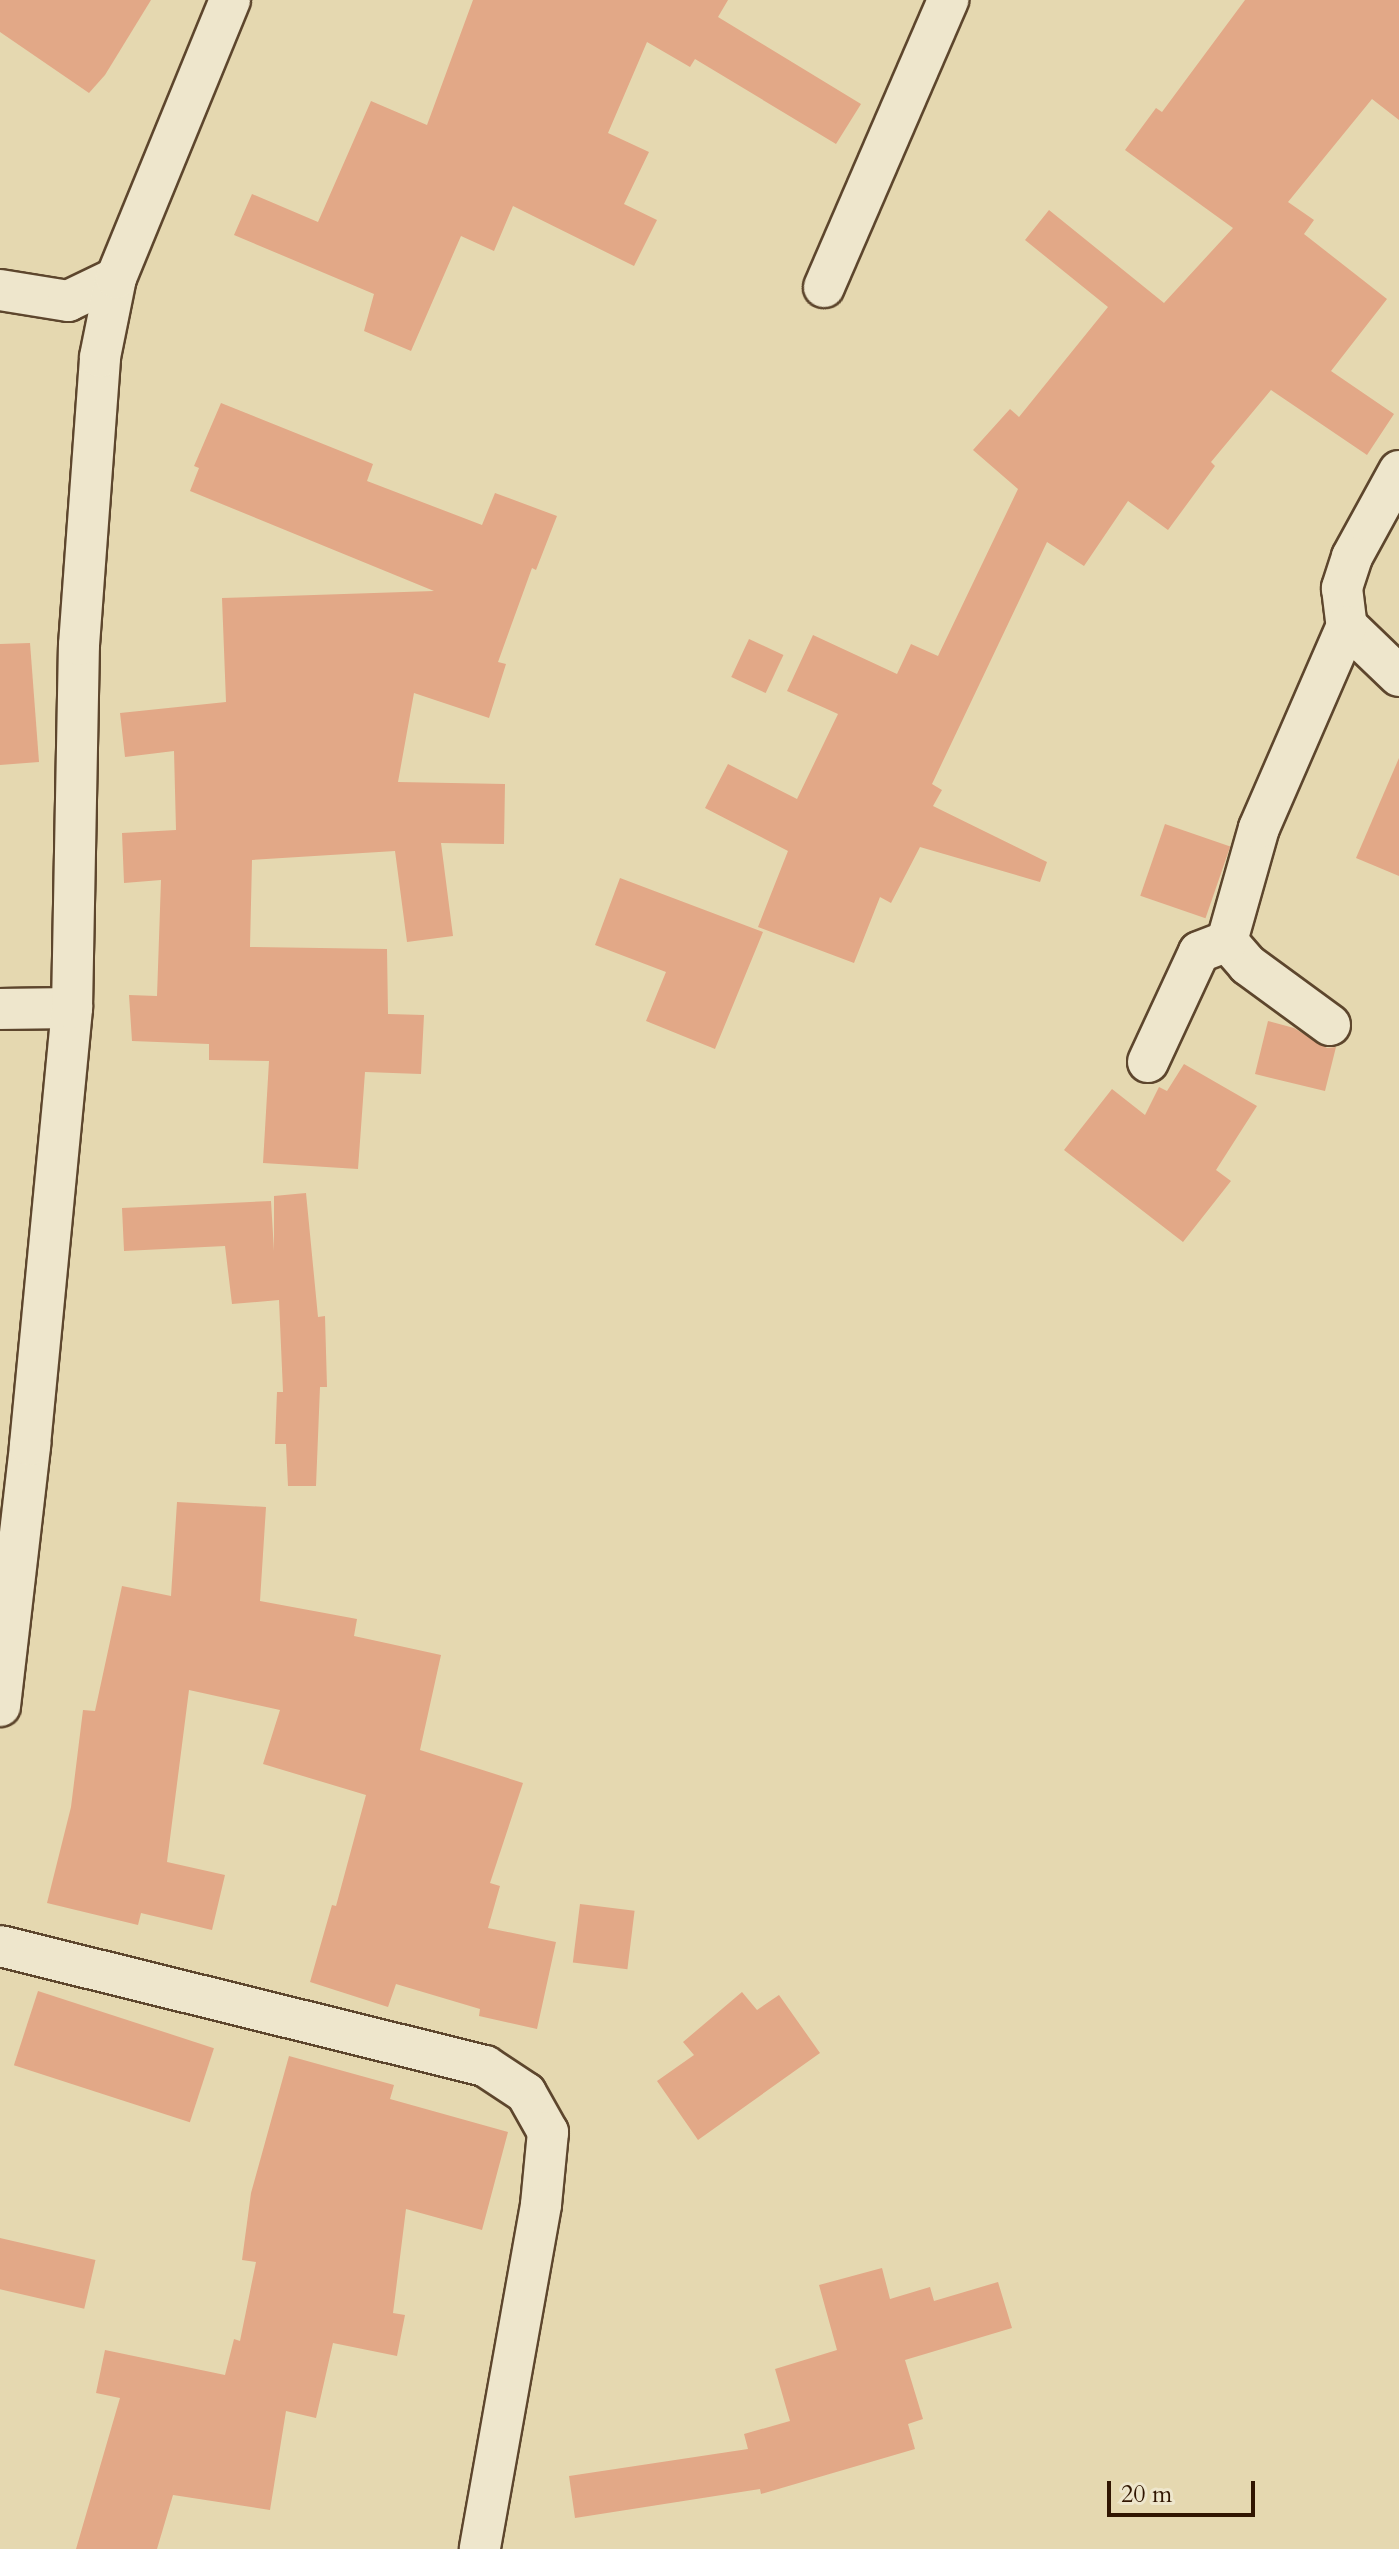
<!DOCTYPE html>
<html>
<head>
<meta charset="utf-8">
<style>
	body { margin:0 }
	#map { position:relative; width:1399px; height:2549px; overflow:hidden; background:#e5d8b0; font-family:Cardo,serif }
	div>[style] { position:absolute }
	.building>* { inset:0; background:#e2a887; transform-origin:0 0 }
	.roads { filter:drop-shadow(2px 0 #5d462d) drop-shadow(-2px 0 #5d462d) drop-shadow(0 2px #5d462d) drop-shadow(0 -2px #5d462d) }
	.minor>* { height:40px; margin:-20px; padding:0 20px; transform-origin:20px; border-radius:20px; background:#eee6cc }
	span { translate:-50% -50%; white-space:nowrap; text-align:center; line-height:1.15; -webkit-text-stroke:7px #eee6cc; paint-order:stroke }
	.scale { position:absolute; left:1107px; top:2481px; width:148px; height:36px; box-sizing:border-box; border:4px solid #301501; border-top:0; padding-left:10px; font-size:24px; line-height:28px; white-space:nowrap; color:#301501; -webkit-text-stroke:6px #eee6cc; paint-order:stroke }
</style>
</head>
<body>
<div id="map">
	<div class="building">
		<div style="clip-path:polygon(0 0,151px 0,105px 75px,89px 93px,0 32px)"></div>
		<div style="clip-path:polygon(473px 0,728px 0,718px 17px,861px 104px,836px 144px,695px 59px,690px 67px,647px 42px,608px 133px,649px 152px,624px 204px,657px 220px,634px 266px,513px 206px,494px 251px,461px 236px,411px 351px,364px 331px,374px 294px,234px 235px,252px 194px,318px 222px,371px 101px,427px 125px)"></div>
		<div style="clip-path:polygon(1245px 0,1399px 0,1399px 120px,1372px 99px,1288px 202px,1314px 220px,1304px 234px,1387px 299px,1331px 371px,1394px 414px,1367px 455px,1271px 390px,1211px 462px,1215px 466px,1168px 530px,1128px 501px,1084px 566px,1047px 542px,932px 784px,942px 790px,933px 806px,1047px 862px,1040px 882px,920px 847px,891px 903px,880px 897px,854px 963px,758px 927px,788px 851px,705px 808px,728px 764px,797px 799px,838px 714px,787px 691px,813px 635px,897px 674px,911px 644px,938px 656px,1018px 489px,973px 450px,1010px 409px,1019px 417px,1108px 307px,1025px 240px,1049px 210px,1164px 303px,1233px 228px,1125px 150px,1156px 108px,1162px 112px)"></div>
		<div style="clip-path:polygon(221px 403px,373px 464px,367px 481px,482px 525px,495px 493px,557px 516px,536px 570px,532px 568px,498px 662px,506px 664px,489px 718px,414px 693px,398px 782px,505px 784px,504px 844px,441px 843px,453px 936px,407px 942px,395px 851px,252px 860px,250px 947px,387px 949px,388px 1014px,424px 1015px,421px 1074px,365px 1072px,358px 1169px,263px 1163px,269px 1061px,209px 1060px,209px 1044px,132px 1041px,129px 995px,157px 996px,161px 880px,124px 883px,122px 833px,176px 830px,174px 751px,125px 757px,120px 713px,226px 702px,222px 598px,434px 591px,190px 491px,199px 468px,194px 466px)"></div>
		<div style="left:749px;top:639px;width:38px;height:42px;rotate:25deg"></div>
		<div style="clip-path:polygon(30px 643px,39px 762px,0 765px,0 644px)"></div>
		<div style="clip-path:polygon(1399px 758px,1399px 876px,1356px 858px)"></div>
		<div style="left:1165px;top:824px;width:69px;height:76px;rotate:19deg"></div>
		<div style="clip-path:polygon(620px 878px,763px 932px,715px 1049px,646px 1021px,666px 972px,595px 945px)"></div>
		<div style="clip-path:polygon(1268px 1021px,1294px 1028px,1327px 1048px,1336px 1047px,1325px 1091px,1255px 1074px)"></div>
		<div style="clip-path:polygon(1184px 1064px,1257px 1106px,1216px 1170px,1231px 1181px,1183px 1242px,1064px 1150px,1112px 1089px,1145px 1115px,1159px 1087px,1167px 1091px)"></div>
		<div style="clip-path:polygon(306px 1193px,318px 1317px,325px 1316px,327px 1387px,320px 1387px,316px 1486px,288px 1486px,286px 1444px,275px 1444px,277px 1392px,283px 1392px,279px 1300px,232px 1304px,225px 1246px,124px 1251px,122px 1208px,271px 1201px,274px 1251px,274px 1196px)"></div>
		<div style="clip-path:polygon(177px 1502px,266px 1507px,260px 1601px,357px 1619px,354px 1636px,441px 1655px,420px 1750px,523px 1783px,490px 1883px,500px 1886px,488px 1928px,556px 1942px,537px 2029px,479px 2016px,480px 2009px,396px 1984px,388px 2007px,310px 1982px,332px 1905px,336px 1906px,366px 1795px,263px 1764px,280px 1710px,189px 1690px,167px 1862px,225px 1875px,212px 1930px,141px 1913px,138px 1925px,47px 1903px,71px 1807px,83px 1710px,95px 1711px,122px 1586px,171px 1596px)"></div>
		<div style="left:580px;top:1904px;width:55px;height:59px;rotate:7deg"></div>
		<div style="left:38px;top:1991px;width:185px;height:78px;rotate:18deg"></div>
		<div style="clip-path:polygon(742px 1992px,757px 2010px,779px 1995px,820px 2053px,698px 2140px,657px 2081px,694px 2055px,683px 2042px)"></div>
		<div style="clip-path:polygon(289px 2056px,394px 2085px,390px 2099px,508px 2132px,482px 2230px,406px 2209px,393px 2313px,405px 2315px,397px 2356px,333px 2343px,316px 2418px,286px 2411px,270px 2510px,173px 2495px,157px 2549px,76px 2549px,120px 2398px,96px 2393px,105px 2350px,225px 2375px,234px 2339px,240px 2341px,256px 2262px,242px 2260px,251px 2193px)"></div>
		<div style="left:0;top:2238px;width:98px;height:50px;rotate:13deg"></div>
		<div style="clip-path:polygon(882px 2268px,890px 2299px,930px 2287px,934px 2301px,998px 2282px,1012px 2328px,905px 2360px,923px 2419px,908px 2424px,915px 2449px,761px 2494px,760px 2489px,575px 2518px,569px 2476px,748px 2449px,744px 2434px,790px 2421px,775px 2369px,837px 2350px,819px 2285px)"></div>
	</div>
	<div class="roads">
		<div class="minor">
			<div style="left:824px;top:287px;width:313px;rotate:-66.6deg"></div>
			<div style="left:0;top:290px;width:69px;rotate:9.2deg"></div>
			<div style="left:68px;top:301px;width:53px;rotate:-25.6deg"></div>
			<div style="left:1399px;top:471px;width:98px;rotate:118.7deg"></div>
			<div style="left:1352px;top:557px;width:33px;rotate:108deg"></div>
			<div style="left:1342px;top:588px;width:38px;rotate:83deg"></div>
			<div style="left:1347px;top:626px;width:72px;rotate:43.9deg"></div>
			<div style="left:0;top:1009px;width:72px;rotate:-0.8deg"></div>
			<div style="left:1330px;top:1025px;width:102px;rotate:-143.8deg"></div>
			<div style="left:1248px;top:965px;width:32px;rotate:-131deg"></div>
			<div style="left:1227px;top:941px;width:117px;rotate:-74.2deg"></div>
			<div style="left:1259px;top:828px;width:220px;rotate:-66.5deg"></div>
			<div style="left:1148px;top:1062px;width:121px;rotate:-65.1deg"></div>
			<div style="left:1199px;top:952px;width:30px;rotate:-21deg"></div>
			<div style="left:0;top:1706px;width:263px;rotate:-83.4deg"></div>
			<div style="left:30px;top:1445px;width:439px;rotate:-84.5deg"></div>
			<div style="left:72px;top:1008px;width:363px;rotate:-88.9deg"></div>
			<div style="left:79px;top:645px;width:289px;rotate:-85.8deg"></div>
			<div style="left:100px;top:357px;width:81px;rotate:-78.6deg"></div>
			<div style="left:116px;top:278px;width:300px;rotate:-67.7deg"></div>
			<div style="left:0;top:1946px;width:500px;rotate:13.9deg"></div>
			<div style="left:485px;top:2066px;width:49px;rotate:33.4deg"></div>
			<div style="left:526px;top:2093px;width:45px;rotate:60.6deg"></div>
			<div style="left:548px;top:2132px;width:73px;rotate:95.5deg"></div>
			<div style="left:541px;top:2205px;width:349px;rotate:100.1deg"></div>
		</div>
	</div>
	<div class="scale">20 m</div>
</div>
</body>
</html>
